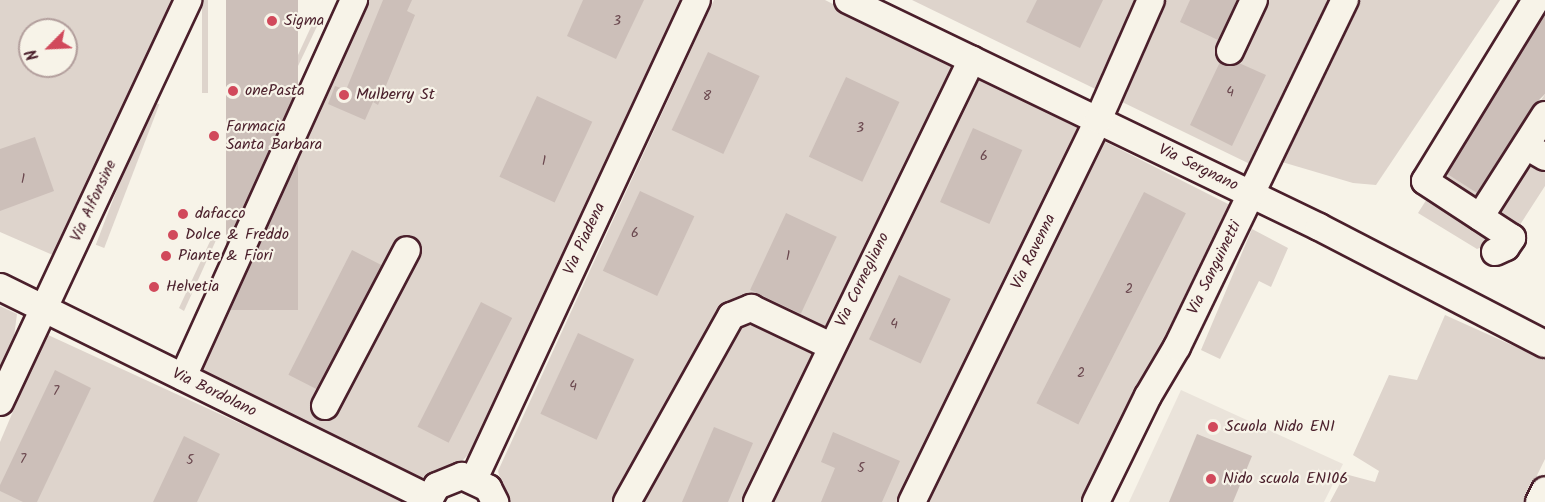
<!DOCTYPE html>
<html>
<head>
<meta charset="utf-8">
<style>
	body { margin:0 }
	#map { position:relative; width:1545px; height:502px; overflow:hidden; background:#f7f3e8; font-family:Kalam,sans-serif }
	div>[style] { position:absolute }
	.built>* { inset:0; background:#eae3da }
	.green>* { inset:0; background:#ded4cc; transform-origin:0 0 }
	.building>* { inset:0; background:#ccbfb9; transform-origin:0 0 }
	.roads { filter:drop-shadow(2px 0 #4a1f2b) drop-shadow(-2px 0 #4a1f2b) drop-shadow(0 2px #4a1f2b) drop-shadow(0 -2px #4a1f2b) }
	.street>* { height:26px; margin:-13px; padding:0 13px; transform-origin:13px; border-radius:13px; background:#f7f3e8 }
	.dots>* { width:16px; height:16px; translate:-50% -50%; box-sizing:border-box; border:3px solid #f7f3e8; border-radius:50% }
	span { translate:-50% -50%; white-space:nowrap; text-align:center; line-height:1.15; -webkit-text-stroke:4.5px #f7f3e8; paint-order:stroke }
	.number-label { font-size:14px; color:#6a474e }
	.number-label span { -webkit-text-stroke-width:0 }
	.poi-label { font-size:16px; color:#4a1f2b }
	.left { translate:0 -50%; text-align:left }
	.street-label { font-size:16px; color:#4a1f2b }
	.north { position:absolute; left:18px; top:18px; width:60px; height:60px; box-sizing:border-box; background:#f7f3e8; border:2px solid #b29e9c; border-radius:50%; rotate:246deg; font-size:16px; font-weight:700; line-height:24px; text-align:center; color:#4a1f2b }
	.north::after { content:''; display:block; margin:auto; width:21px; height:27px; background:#d1495b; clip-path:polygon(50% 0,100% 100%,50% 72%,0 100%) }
</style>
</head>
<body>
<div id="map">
	<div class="built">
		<div style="clip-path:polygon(1181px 390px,1343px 464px,1324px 502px,1129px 502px)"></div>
	</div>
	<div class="green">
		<div style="clip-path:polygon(evenodd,0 0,179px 0,55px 256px,0 232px,0 0,30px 30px,66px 30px,66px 66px,30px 66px,30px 30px)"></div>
		<div style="left:202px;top:0;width:6px;height:93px"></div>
		<div style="clip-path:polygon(361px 0,682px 0,480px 443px,461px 462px,420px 478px,194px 371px)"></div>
		<div style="clip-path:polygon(714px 0,825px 0,1234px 207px,1090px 502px,506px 502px,498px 471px)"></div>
		<div style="clip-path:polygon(912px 0,1330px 0,1252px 165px)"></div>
		<div style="clip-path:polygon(1361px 0,1500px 0,1376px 185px,1353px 183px,1282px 162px)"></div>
		<div style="clip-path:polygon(316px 16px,321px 18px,254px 158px,251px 157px)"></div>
		<div style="clip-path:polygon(1545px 94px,1545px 186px,1514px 234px,1477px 249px,1418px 213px,1444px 172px,1481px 195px)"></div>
		<div style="left:151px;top:101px;width:9px;height:154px;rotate:21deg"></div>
		<div style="clip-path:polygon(1252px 229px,1288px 248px,1271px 287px,1259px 281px,1220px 359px,1201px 350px)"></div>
		<div style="clip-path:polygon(212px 237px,217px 238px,184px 311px,179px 308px)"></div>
		<div style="clip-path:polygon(0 306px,17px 314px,13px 344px,0 374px)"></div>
		<div style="clip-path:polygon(1445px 315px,1545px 360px,1545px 459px,1524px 502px,1330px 502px,1345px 474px,1375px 482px,1379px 471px,1353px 455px,1389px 375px,1417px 380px)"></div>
		<div style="clip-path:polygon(46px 334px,411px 502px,0 502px,0 442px)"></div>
	</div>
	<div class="building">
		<div style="left:226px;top:0;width:72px;height:310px"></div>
		<div style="clip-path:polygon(383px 0,412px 0,407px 11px,415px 15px,378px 105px,373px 102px,365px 120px,328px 104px,335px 86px,346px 90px)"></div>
		<div style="clip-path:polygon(583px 0,644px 0,616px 59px,567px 36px)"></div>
		<div style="clip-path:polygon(1037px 0,1103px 0,1080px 48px,1026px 22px)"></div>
		<div style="clip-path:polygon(1190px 0,1237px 0,1218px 40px,1180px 22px)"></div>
		<div style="clip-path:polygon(1545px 14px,1545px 94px,1532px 107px,1477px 193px,1447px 174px)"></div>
		<div style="left:708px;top:52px;width:57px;height:86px;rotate:25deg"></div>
		<div style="clip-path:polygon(1220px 62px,1231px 66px,1239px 63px,1266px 75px,1232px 146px,1190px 125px)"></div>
		<div style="left:846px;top:77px;width:59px;height:88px;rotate:25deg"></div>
		<div style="left:537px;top:96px;width:61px;height:89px;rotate:25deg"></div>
		<div style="left:973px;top:128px;width:54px;height:81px;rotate:24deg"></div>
		<div style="clip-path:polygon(35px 137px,54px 191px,0 211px,0 149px)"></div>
		<div style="left:640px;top:191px;width:60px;height:88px;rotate:25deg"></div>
		<div style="left:1144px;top:192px;width:47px;height:237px;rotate:27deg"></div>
		<div style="left:786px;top:213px;width:56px;height:85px;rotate:25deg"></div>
		<div style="left:352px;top:250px;width:34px;height:140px;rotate:27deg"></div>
		<div style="left:899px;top:275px;width:57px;height:71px;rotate:25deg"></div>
		<div style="left:481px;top:302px;width:35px;height:140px;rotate:27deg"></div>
		<div style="left:578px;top:333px;width:62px;height:89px;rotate:25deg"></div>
		<div style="clip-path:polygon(55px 370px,91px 388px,37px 502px,23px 502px,0 491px,0 485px)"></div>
		<div style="clip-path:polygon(714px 427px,753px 443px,728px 502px,682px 502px)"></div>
		<div style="clip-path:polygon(833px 432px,900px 461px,882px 502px,821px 502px,835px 468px,821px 462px)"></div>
		<div style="clip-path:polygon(1197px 434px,1252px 456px,1233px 502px,1169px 502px)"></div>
		<div style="clip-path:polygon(184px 436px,220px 454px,197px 502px,153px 502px)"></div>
	</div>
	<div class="roads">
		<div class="street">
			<div style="left:848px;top:0;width:523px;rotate:25.73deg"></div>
			<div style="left:1319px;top:227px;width:254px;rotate:27.4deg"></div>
			<div style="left:1230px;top:51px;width:56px;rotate:-64.8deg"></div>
			<div style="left:1526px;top:146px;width:22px;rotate:30deg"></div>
			<div style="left:1480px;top:217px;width:121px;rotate:-57.5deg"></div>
			<div style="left:1495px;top:252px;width:12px;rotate:-24deg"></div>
			<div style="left:1506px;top:247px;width:11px;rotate:-56deg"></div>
			<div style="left:1512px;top:238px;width:104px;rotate:-146.8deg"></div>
			<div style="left:1425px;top:181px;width:212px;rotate:-58.5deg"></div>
			<div style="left:0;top:287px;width:478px;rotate:26.2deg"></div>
			<div style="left:183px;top:377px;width:414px;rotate:-65.6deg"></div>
			<div style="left:0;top:402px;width:444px;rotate:-64.9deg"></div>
			<div style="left:325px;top:406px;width:176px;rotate:-62.3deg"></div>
			<div style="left:474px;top:479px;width:528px;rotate:-65.04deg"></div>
			<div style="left:428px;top:502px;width:18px;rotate:-61deg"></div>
			<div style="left:437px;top:486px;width:27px;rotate:-22deg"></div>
			<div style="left:462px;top:476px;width:29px;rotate:25deg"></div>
			<div style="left:488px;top:488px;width:16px;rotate:63deg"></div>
			<div style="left:627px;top:502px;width:213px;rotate:-60.8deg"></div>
			<div style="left:731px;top:316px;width:22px;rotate:-22deg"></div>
			<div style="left:751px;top:308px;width:89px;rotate:25.4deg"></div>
			<div style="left:757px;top:502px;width:492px;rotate:-64.1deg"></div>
			<div style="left:912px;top:502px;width:425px;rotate:-64deg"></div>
			<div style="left:1098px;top:120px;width:131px;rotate:-66.2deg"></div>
			<div style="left:1096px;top:502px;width:118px;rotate:-63.9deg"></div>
			<div style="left:1148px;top:396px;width:57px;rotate:-59.4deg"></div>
			<div style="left:1177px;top:347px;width:386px;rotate:-64.2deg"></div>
			<div style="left:1539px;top:502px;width:13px;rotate:-63deg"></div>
		</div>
	</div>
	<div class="dots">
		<div style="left:272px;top:21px;background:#d1495b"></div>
		<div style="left:233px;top:91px;background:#d1495b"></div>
		<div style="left:344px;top:95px;background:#d1495b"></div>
		<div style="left:214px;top:136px;background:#d1495b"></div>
		<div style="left:183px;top:214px;background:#d1495b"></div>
		<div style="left:173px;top:235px;background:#d1495b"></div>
		<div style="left:166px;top:256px;background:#d1495b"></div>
		<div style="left:154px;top:287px;background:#d1495b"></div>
		<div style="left:1213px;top:427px;background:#d1495b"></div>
		<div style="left:1211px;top:479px;background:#d1495b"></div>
	</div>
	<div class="number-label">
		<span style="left:617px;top:21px">3</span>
		<span style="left:1230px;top:92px">4</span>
		<span style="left:707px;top:96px">8</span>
		<span style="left:860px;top:128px">3</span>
		<span style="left:984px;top:156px">6</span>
		<span style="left:544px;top:161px">1</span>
		<span style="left:23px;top:179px">1</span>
		<span style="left:635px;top:233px">6</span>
		<span style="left:788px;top:256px">1</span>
		<span style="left:1129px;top:289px">2</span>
		<span style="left:894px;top:324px">4</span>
		<span style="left:1081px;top:373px">2</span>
		<span style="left:573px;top:386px">4</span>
		<span style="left:56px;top:391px">7</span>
		<span style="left:23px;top:459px">7</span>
		<span style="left:190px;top:460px">5</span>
		<span style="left:861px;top:468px">5</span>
	</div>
	<div class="poi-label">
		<span class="left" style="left:284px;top:21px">Sigma</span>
		<span class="left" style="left:245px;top:91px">onePasta</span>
		<span class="left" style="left:356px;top:95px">Mulberry St</span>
		<span class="left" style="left:226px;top:136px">Farmacia<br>Santa Barbara</span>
		<span class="left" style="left:195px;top:214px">dafacco</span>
		<span class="left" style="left:185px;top:235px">Dolce &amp; Freddo</span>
		<span class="left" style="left:178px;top:256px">Piante &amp; Fiori</span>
		<span class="left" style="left:166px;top:287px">Helvetia</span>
		<span class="left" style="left:1225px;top:427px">Scuola Nido ENI</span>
		<span class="left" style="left:1223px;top:479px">Nido scuola ENI06</span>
	</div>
	<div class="street-label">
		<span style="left:1198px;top:168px;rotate:26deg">Via Sergnano</span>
		<span style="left:94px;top:201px;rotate:-65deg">Via Alfonsine</span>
		<span style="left:585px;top:239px;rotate:-65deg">Via Piadena</span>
		<span style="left:1034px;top:252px;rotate:-64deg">Via Ravenna</span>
		<span style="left:1215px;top:268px;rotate:-64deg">Via Sanguinetti</span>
		<span style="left:863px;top:280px;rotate:-64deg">Via Cornegliano</span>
		<span style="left:214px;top:393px;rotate:26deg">Via Bordolano</span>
	</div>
	<div class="north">N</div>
</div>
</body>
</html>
